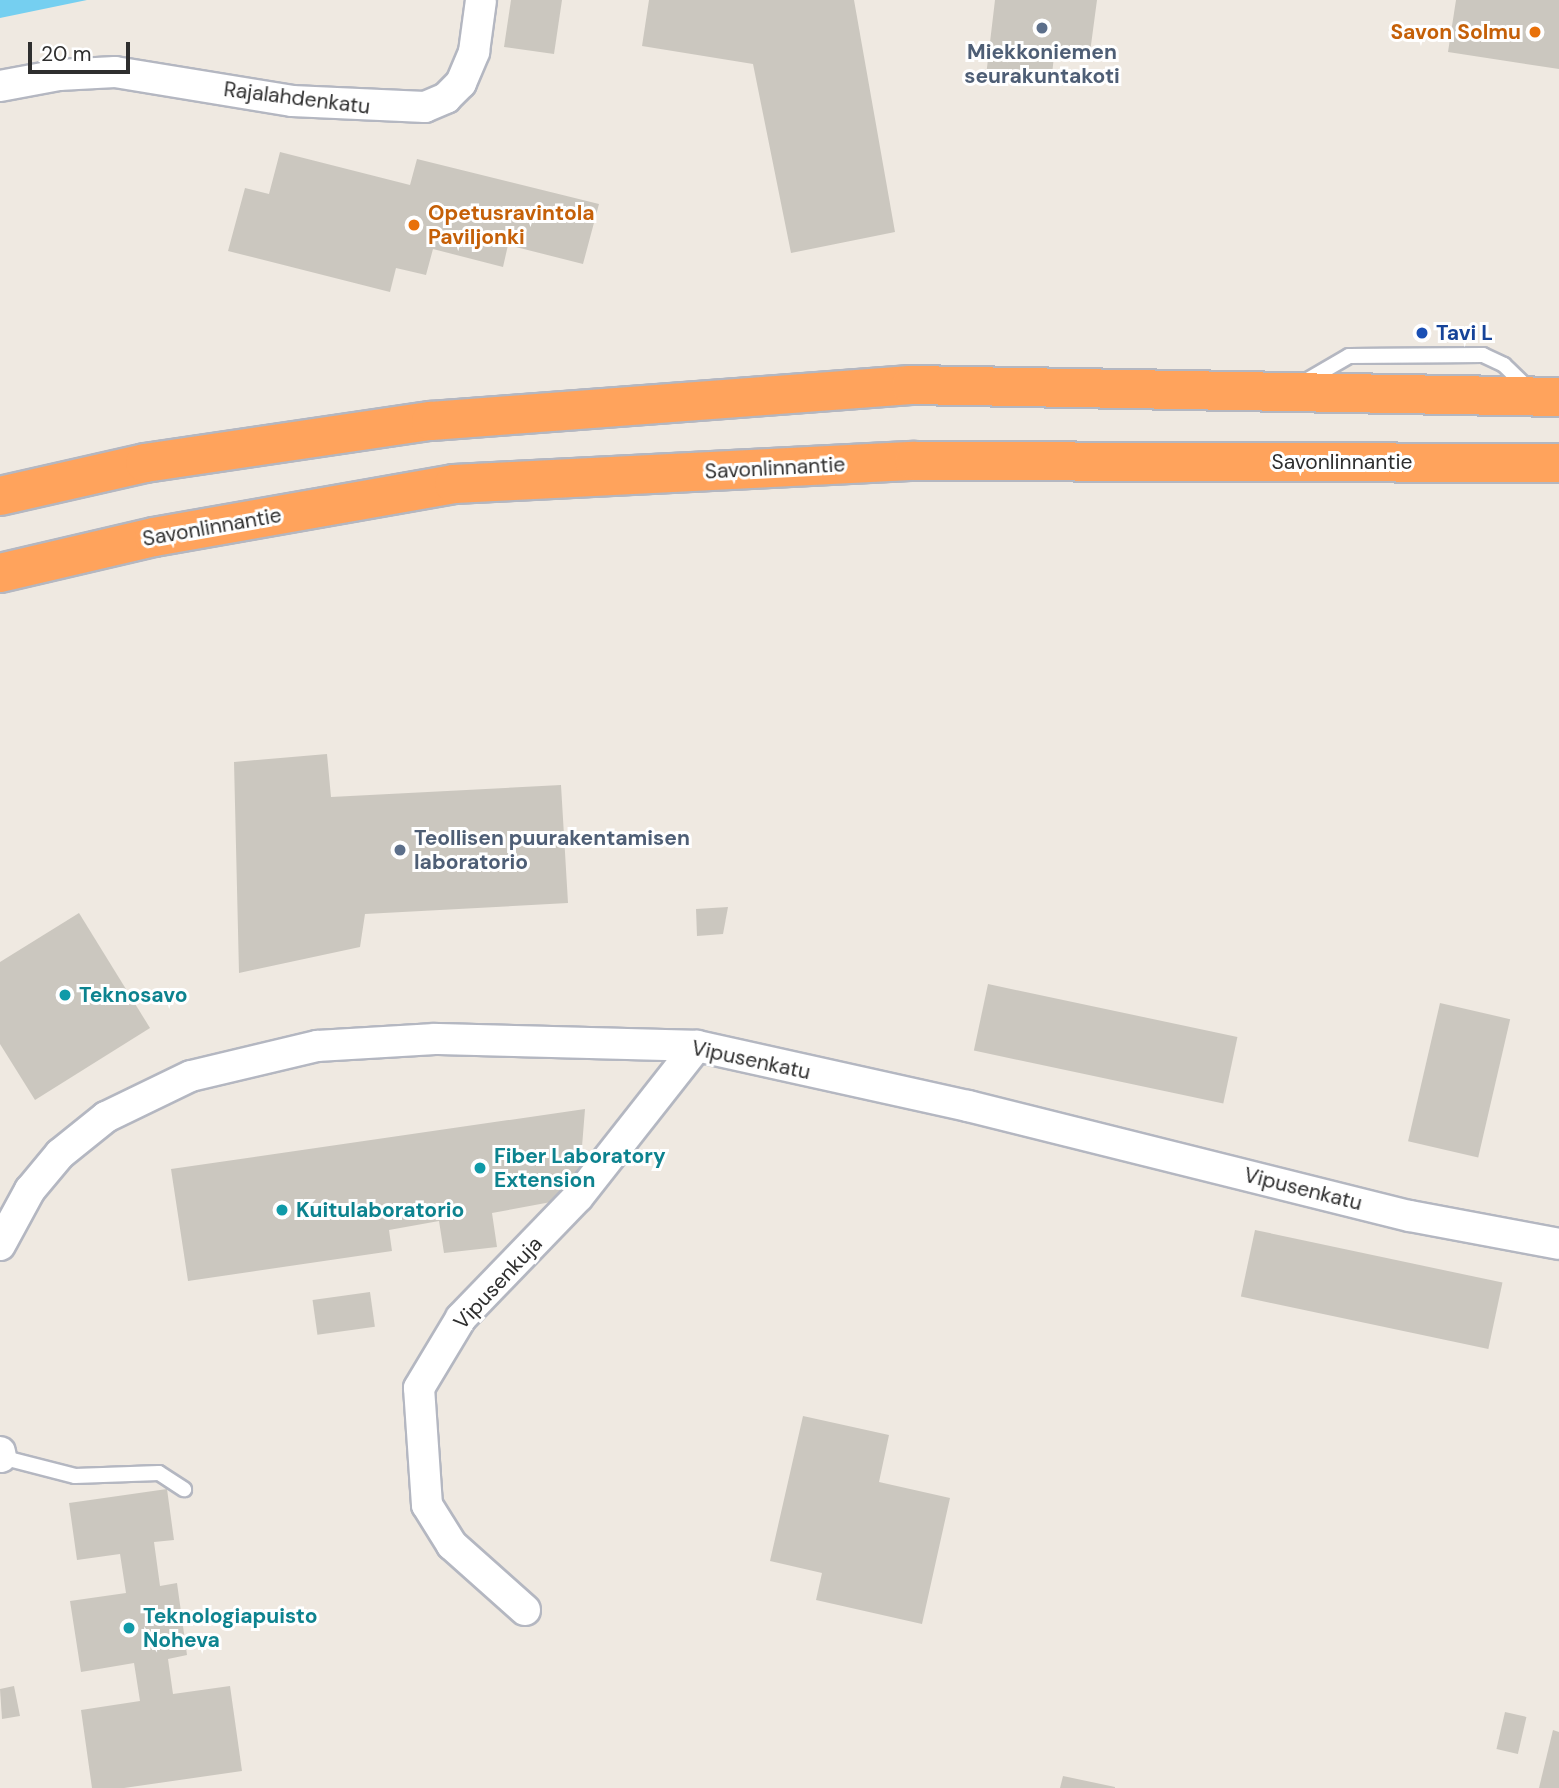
<!DOCTYPE html>
<html>
<head>
<meta charset="utf-8">
<style>
	body { margin:0 }
	#map { position:relative; width:1559px; height:1788px; overflow:hidden; background:#efe9e1; font-family:"DM Sans",sans-serif }
	div>[style] { position:absolute }
	.water>* { inset:0; background:#75cff0 }
	.building>* { inset:0; background:#cbc7bf; transform-origin:0 0 }
	.roads { filter:drop-shadow(2px 0 #b4b7c1) drop-shadow(-2px 0 #b4b7c1) drop-shadow(0 2px #b4b7c1) drop-shadow(0 -2px #b4b7c1) }
	.lane>* { height:14px; margin:-7px; padding:0 7px; transform-origin:7px; border-radius:7px; background:#fff }
	.street>* { height:30px; margin:-15px; padding:0 15px; transform-origin:15px; border-radius:15px; background:#fff }
	.highway>* { height:38px; margin:-19px; padding:0 19px; transform-origin:19px; border-radius:19px; background:#ffa35c }
	.dots>* { width:19px; height:19px; translate:-50% -50%; box-sizing:border-box; border:4px solid #fff; border-radius:50% }
	span { translate:-50% -50%; white-space:nowrap; text-align:center; line-height:1.15; -webkit-text-stroke:6px #fff; paint-order:stroke }
	.food-label { font-size:21px; color:#c56008; font-weight:700 }
	.right { translate:-100% -50%; text-align:right }
	.left { translate:0 -50%; text-align:left }
	.service-label { font-size:21px; color:#4e5e75; font-weight:700 }
	.street-label { font-size:21px; color:#2e2e2e }
	.transit-label { font-size:21px; color:#164399; font-weight:700 }
	.culture-label { font-size:21px; color:#0d838f; font-weight:700 }
	.scale { position:absolute; left:28px; top:42px; width:102px; height:32px; box-sizing:border-box; border:4px solid #2e2e2e; border-top:0; padding-left:9px; font-size:21px; line-height:24px; white-space:nowrap; color:#2e2e2e; -webkit-text-stroke:5px #fff; paint-order:stroke }
</style>
</head>
<body>
<div id="map">
	<div class="water">
		<div style="clip-path:polygon(0 0,87px 0,0 18px)"></div>
	</div>
	<div class="building">
		<div style="clip-path:polygon(511px 0,562px 0,554px 54px,504px 47px)"></div>
		<div style="clip-path:polygon(649px 0,854px 0,895px 232px,791px 253px,753px 64px,642px 46px)"></div>
		<div style="clip-path:polygon(995px 0,1097px 0,1089px 60px,1054px 56px,1051px 84px,986px 76px)"></div>
		<div style="clip-path:polygon(1456px 0,1559px 0,1559px 69px,1448px 52px)"></div>
		<div style="clip-path:polygon(280px 152px,410px 185px,417px 159px,599px 204px,583px 264px,508px 245px,503px 267px,433px 249px,426px 275px,396px 268px,390px 292px,228px 251px,245px 188px,269px 194px)"></div>
		<div style="clip-path:polygon(327px 754px,331px 797px,561px 785px,568px 903px,365px 914px,360px 947px,239px 973px,234px 762px)"></div>
		<div style="clip-path:polygon(728px 907px,723px 934px,697px 936px,696px 909px)"></div>
		<div style="clip-path:polygon(79px 913px,150px 1028px,35px 1100px,0 1044px,0 962px)"></div>
		<div style="left:988px;top:984px;width:255px;height:68px;rotate:12deg"></div>
		<div style="left:1440px;top:1003px;width:72px;height:142px;rotate:13deg"></div>
		<div style="clip-path:polygon(585px 1109px,578px 1197px,492px 1213px,497px 1247px,444px 1253px,439px 1221px,389px 1230px,392px 1251px,188px 1281px,171px 1169px)"></div>
		<div style="left:1255px;top:1230px;width:253px;height:68px;rotate:12deg"></div>
		<div style="left:370px;top:1292px;width:35px;height:58px;rotate:82deg"></div>
		<div style="clip-path:polygon(803px 1416px,889px 1435px,879px 1482px,950px 1498px,922px 1624px,816px 1600px,822px 1573px,770px 1561px)"></div>
		<div style="clip-path:polygon(167px 1489px,174px 1540px,154px 1542px,160px 1586px,177px 1583px,187px 1655px,168px 1659px,173px 1694px,230px 1686px,242px 1771px,124px 1788px,92px 1788px,81px 1710px,140px 1701px,134px 1663px,81px 1672px,70px 1601px,126px 1593px,120px 1554px,77px 1560px,69px 1503px)"></div>
		<div style="clip-path:polygon(14px 1686px,20px 1716px,2px 1719px,0 1689px)"></div>
		<div style="left:1505px;top:1712px;width:22px;height:38px;rotate:13deg"></div>
		<div style="clip-path:polygon(1553px 1730px,1559px 1732px,1559px 1788px,1539px 1788px)"></div>
		<div style="clip-path:polygon(1063px 1776px,1115px 1787px,1115px 1788px,1060px 1788px)"></div>
	</div>
	<div class="roads">
		<div class="lane">
			<div style="left:1299px;top:385px;width:58px;rotate:-30.1deg"></div>
			<div style="left:1349px;top:356px;width:134px;rotate:-0.4deg"></div>
			<div style="left:1483px;top:355px;width:23px;rotate:25deg"></div>
			<div style="left:1504px;top:365px;width:36px;rotate:44deg"></div>
			<div style="left:1px;top:1457px;width:76px;rotate:14.4deg"></div>
			<div style="left:75px;top:1476px;width:84px;rotate:-2deg"></div>
			<div style="left:159px;top:1473px;width:30px;rotate:33deg"></div>
		</div>
		<div class="street">
			<div style="left:0;top:86px;width:60px;rotate:-10.6deg"></div>
			<div style="left:59px;top:75px;width:56px;rotate:-3.1deg"></div>
			<div style="left:115px;top:72px;width:179px;rotate:9.3deg"></div>
			<div style="left:292px;top:101px;width:133px;rotate:2.6deg"></div>
			<div style="left:425px;top:107px;width:23px;rotate:-23deg"></div>
			<div style="left:446px;top:98px;width:21px;rotate:-45deg"></div>
			<div style="left:461px;top:83px;width:34px;rotate:-67deg"></div>
			<div style="left:474px;top:52px;width:52px;rotate:-82.3deg"></div>
			<div style="left:0;top:1245px;width:63px;rotate:-61.4deg"></div>
			<div style="left:30px;top:1190px;width:47px;rotate:-50.2deg"></div>
			<div style="left:60px;top:1154px;width:59px;rotate:-38.8deg"></div>
			<div style="left:106px;top:1117px;width:94px;rotate:-25.8deg"></div>
			<div style="left:191px;top:1076px;width:130px;rotate:-13.4deg"></div>
			<div style="left:317px;top:1046px;width:118px;rotate:-3.4deg"></div>
			<div style="left:435px;top:1039px;width:262px;rotate:1.5deg"></div>
			<div style="left:697px;top:1046px;width:278px;rotate:12.5deg"></div>
			<div style="left:968px;top:1106px;width:455px;rotate:14deg"></div>
			<div style="left:1410px;top:1216px;width:152px;rotate:10.6deg"></div>
			<div style="left:0;top:1452px;width:5px;rotate:79deg"></div>
			<div style="left:525px;top:1610px;width:98px;rotate:-138.3deg"></div>
			<div style="left:452px;top:1545px;width:47px;rotate:-122deg"></div>
			<div style="left:427px;top:1505px;width:117px;rotate:-93.9deg"></div>
			<div style="left:419px;top:1388px;width:82px;rotate:-59deg"></div>
			<div style="left:461px;top:1318px;width:168px;rotate:-46deg"></div>
			<div style="left:578px;top:1197px;width:192px;rotate:-51.8deg"></div>
		</div>
		<div class="highway">
			<div style="left:0;top:496px;width:149px;rotate:-12.8deg"></div>
			<div style="left:145px;top:463px;width:289px;rotate:-8.4deg"></div>
			<div style="left:431px;top:421px;width:481px;rotate:-4.3deg"></div>
			<div style="left:911px;top:385px;width:648px;rotate:1.06deg"></div>
			<div style="left:0;top:573px;width:158px;rotate:-13.2deg"></div>
			<div style="left:154px;top:537px;width:305px;rotate:-10deg"></div>
			<div style="left:454px;top:484px;width:461px;rotate:-2.9deg"></div>
			<div style="left:914px;top:461px;width:645px;rotate:0.18deg"></div>
		</div>
	</div>
	<div class="dots">
		<div style="left:1042px;top:28px;background:#5c6f8a"></div>
		<div style="left:1535px;top:32px;background:#e8710a"></div>
		<div style="left:414px;top:225px;background:#e8710a"></div>
		<div style="left:1422px;top:333px;background:#1a4fb4"></div>
		<div style="left:400px;top:850px;background:#5c6f8a"></div>
		<div style="left:65px;top:995px;background:#0f9aa8"></div>
		<div style="left:480px;top:1168px;background:#0f9aa8"></div>
		<div style="left:282px;top:1210px;background:#0f9aa8"></div>
		<div style="left:129px;top:1628px;background:#0f9aa8"></div>
	</div>
	<div class="food-label">
		<span class="right" style="left:1521px;top:32px">Savon Solmu</span>
		<span class="left" style="left:428px;top:225px">Opetusravintola<br>Paviljonki</span>
	</div>
	<div class="service-label">
		<span style="left:1042px;top:64px">Miekkoniemen<br>seurakuntakoti</span>
		<span class="left" style="left:414px;top:850px">Teollisen puurakentamisen<br>laboratorio</span>
	</div>
	<div class="street-label">
		<span style="left:297px;top:98px;rotate:7deg">Rajalahdenkatu</span>
		<span style="left:1342px;top:462px">Savonlinnantie</span>
		<span style="left:775px;top:468px;rotate:-3deg">Savonlinnantie</span>
		<span style="left:212px;top:527px;rotate:-10deg">Savonlinnantie</span>
		<span style="left:751px;top:1060px;rotate:12deg">Vipusenkatu</span>
		<span style="left:1303px;top:1189px;rotate:14deg">Vipusenkatu</span>
		<span style="left:498px;top:1283px;rotate:-47deg">Vipusenkuja</span>
	</div>
	<div class="transit-label">
		<span class="left" style="left:1436px;top:333px">Tavi L</span>
	</div>
	<div class="culture-label">
		<span class="left" style="left:79px;top:995px">Teknosavo</span>
		<span class="left" style="left:494px;top:1168px">Fiber Laboratory<br>Extension</span>
		<span class="left" style="left:296px;top:1210px">Kuitulaboratorio</span>
		<span class="left" style="left:143px;top:1628px">Teknologiapuisto<br>Noheva</span>
	</div>
	<div class="scale">20 m</div>
</div>
</body>
</html>
